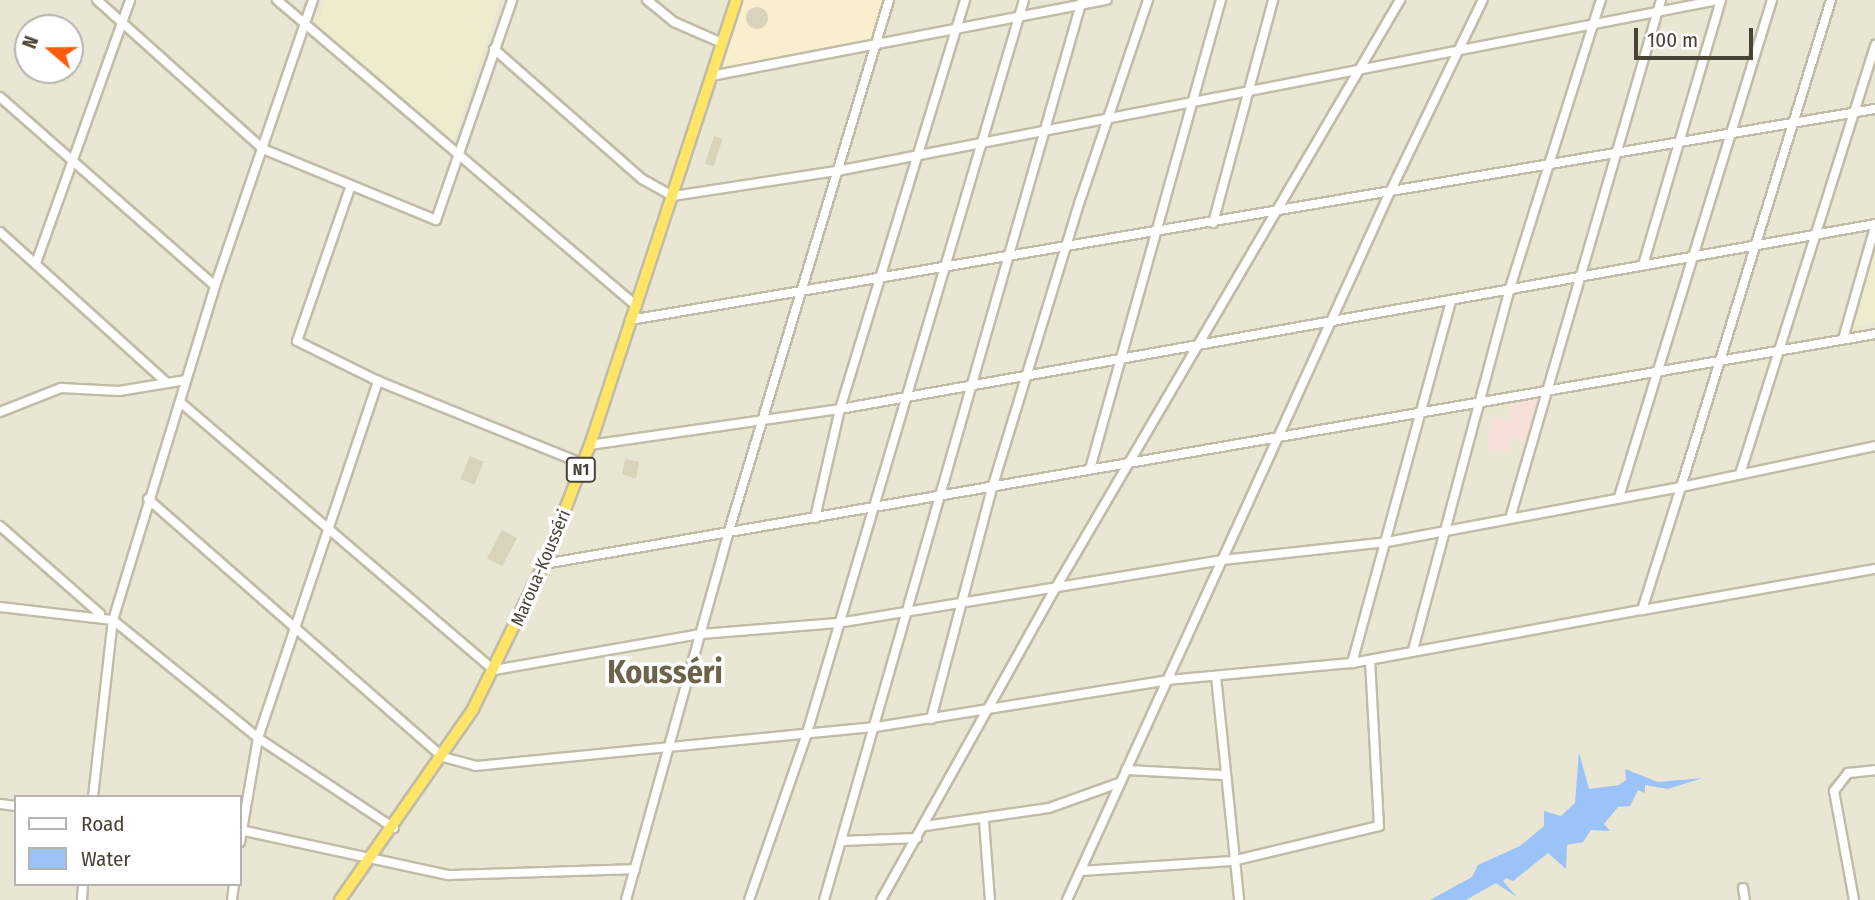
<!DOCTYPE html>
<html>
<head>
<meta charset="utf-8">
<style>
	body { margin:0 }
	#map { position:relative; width:1875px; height:900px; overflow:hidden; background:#f4f2e5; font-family:"Fira Sans Condensed",sans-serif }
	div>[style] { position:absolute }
	.residential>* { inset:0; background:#e9e6d3 }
	.commercial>* { inset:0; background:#f9eece }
	.education>* { inset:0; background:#efebcd }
	.medical>* { inset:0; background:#f6e0d7 }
	.water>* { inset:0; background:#9bc3f8 }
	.building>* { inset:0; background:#dad3bc; transform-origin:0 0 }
	.round { border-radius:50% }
	.roads { filter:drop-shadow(2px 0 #c1bca7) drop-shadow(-2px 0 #c1bca7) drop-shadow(0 2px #c1bca7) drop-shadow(0 -2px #c1bca7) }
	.minor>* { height:8px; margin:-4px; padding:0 4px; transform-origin:4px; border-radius:4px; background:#fff }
	.highway>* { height:10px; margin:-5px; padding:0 5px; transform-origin:5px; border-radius:5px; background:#ffe565 }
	span { translate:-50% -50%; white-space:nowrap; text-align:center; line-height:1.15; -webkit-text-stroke:7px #fff; paint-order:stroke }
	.shield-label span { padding:2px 5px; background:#fff; border:2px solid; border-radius:5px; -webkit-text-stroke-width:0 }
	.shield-label { font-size:16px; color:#484334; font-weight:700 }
	.street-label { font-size:18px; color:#484334 }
	.town-label { font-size:32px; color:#6c634a; font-weight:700 }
	.legend { position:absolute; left:14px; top:795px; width:228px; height:91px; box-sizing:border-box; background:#fff; border:2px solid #b6b4ae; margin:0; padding:9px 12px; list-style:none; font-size:21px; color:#484334 }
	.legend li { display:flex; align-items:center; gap:14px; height:35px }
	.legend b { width:35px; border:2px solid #b6b4ae }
	.north { position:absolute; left:14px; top:14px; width:70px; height:70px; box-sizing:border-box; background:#fff; border:2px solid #b6b4ae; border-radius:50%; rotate:290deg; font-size:19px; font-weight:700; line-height:28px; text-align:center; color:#484334 }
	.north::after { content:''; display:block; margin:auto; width:24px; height:32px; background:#ff5b11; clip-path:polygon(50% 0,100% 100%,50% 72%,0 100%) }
	.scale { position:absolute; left:1634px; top:28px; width:119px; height:32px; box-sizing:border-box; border:4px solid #484334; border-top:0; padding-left:9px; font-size:21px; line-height:24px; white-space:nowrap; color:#484334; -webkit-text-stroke:5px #fff; paint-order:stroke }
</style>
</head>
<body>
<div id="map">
	<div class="residential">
		<div style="clip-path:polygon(evenodd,0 0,1875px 0,1875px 900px,0 900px,0 0,28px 28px,70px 28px,70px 70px,28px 70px,28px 28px,0 0,16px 797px,240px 797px,240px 884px,16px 884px,16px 797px)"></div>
	</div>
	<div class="commercial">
		<div style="clip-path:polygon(740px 0,886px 0,873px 45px,715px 75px)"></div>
	</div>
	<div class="education">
		<div style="clip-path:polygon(325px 0,500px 0,452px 144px,316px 25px)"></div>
		<div style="clip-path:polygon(1875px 235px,1875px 322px,1851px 328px)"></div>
	</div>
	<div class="medical">
		<div style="clip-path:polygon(1528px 396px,1540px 398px,1530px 441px,1512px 438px,1508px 452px,1486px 449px,1493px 417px,1508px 420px,1513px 401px)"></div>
	</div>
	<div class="water">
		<div style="clip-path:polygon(1579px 752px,1589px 789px,1619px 785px,1626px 780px,1625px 769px,1658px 782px,1703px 778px,1668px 789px,1645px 785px,1645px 793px,1638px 790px,1630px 806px,1618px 807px,1604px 824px,1610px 831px,1591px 830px,1583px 842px,1567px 845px,1566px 869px,1548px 853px,1513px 881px,1506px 878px,1503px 881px,1517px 897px,1496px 883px,1466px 900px,1430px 900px,1472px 877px,1478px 865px,1520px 846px,1544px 826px,1544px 811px,1561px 816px,1575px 803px)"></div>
	</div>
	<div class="building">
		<div class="round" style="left:746px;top:7px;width:22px;height:22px"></div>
		<div style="left:714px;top:136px;width:9px;height:29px;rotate:18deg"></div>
		<div style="left:470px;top:456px;width:15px;height:25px;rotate:23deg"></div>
		<div style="clip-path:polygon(625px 459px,639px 462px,636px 479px,622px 474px)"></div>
		<div style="left:502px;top:530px;width:17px;height:32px;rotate:28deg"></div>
	</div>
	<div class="roads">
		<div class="minor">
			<div style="left:97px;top:0;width:223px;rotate:41.9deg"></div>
			<div style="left:263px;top:149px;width:187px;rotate:22.3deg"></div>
			<div style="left:436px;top:220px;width:233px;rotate:-70.9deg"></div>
			<div style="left:277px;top:0;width:470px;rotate:40.4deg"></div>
			<div style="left:647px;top:0;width:35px;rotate:39deg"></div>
			<div style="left:674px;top:22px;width:52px;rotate:23.6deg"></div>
			<div style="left:494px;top:49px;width:197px;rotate:41.3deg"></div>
			<div style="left:642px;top:179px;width:35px;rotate:29deg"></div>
			<div style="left:673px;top:196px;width:166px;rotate:-8.7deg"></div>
			<div style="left:837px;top:171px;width:897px;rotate:-10.98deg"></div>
			<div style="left:711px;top:76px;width:403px;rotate:-10.9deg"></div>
			<div style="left:0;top:97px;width:286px;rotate:41.3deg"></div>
			<div style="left:350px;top:188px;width:162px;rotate:109.1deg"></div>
			<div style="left:297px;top:341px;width:90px;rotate:26.3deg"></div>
			<div style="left:378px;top:381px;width:221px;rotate:22deg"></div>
			<div style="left:1213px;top:223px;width:231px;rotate:-74.9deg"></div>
			<div style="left:0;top:232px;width:224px;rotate:42.1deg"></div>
			<div style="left:36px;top:263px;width:279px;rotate:-70.3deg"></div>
			<div style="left:1643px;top:265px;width:276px;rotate:-73.6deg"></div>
			<div style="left:630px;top:320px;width:1263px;rotate:-9.62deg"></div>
			<div style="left:1843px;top:339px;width:116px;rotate:-74.1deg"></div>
			<div style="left:180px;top:402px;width:413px;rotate:40.5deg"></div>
			<div style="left:494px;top:670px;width:210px;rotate:-9.9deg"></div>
			<div style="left:701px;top:634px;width:137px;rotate:-4.6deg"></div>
			<div style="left:838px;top:623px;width:389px;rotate:-9.3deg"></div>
			<div style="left:1222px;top:560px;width:166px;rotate:-6.2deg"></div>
			<div style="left:1387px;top:542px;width:299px;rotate:-10.6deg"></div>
			<div style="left:1681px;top:487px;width:510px;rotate:-72.88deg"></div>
			<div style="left:0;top:412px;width:66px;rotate:-21.5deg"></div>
			<div style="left:61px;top:388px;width:58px;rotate:3deg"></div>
			<div style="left:119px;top:391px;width:68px;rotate:-9.3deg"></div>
			<div style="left:590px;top:445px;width:253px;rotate:-8.2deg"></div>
			<div style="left:840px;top:409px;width:1051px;rotate:-10.13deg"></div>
			<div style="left:1090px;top:469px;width:487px;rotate:-74.4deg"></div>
			<div style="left:1741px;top:471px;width:447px;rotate:-72.5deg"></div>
			<div style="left:1619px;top:497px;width:520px;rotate:-72.89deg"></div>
			<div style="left:148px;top:499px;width:392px;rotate:41.2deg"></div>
			<div style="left:443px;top:757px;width:34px;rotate:15deg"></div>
			<div style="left:476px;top:766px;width:402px;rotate:-5.6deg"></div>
			<div style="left:876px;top:727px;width:296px;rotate:-9.1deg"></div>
			<div style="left:1168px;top:680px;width:185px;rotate:-5.3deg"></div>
			<div style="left:1352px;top:663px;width:376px;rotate:-74.7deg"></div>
			<div style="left:1511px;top:515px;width:536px;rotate:-73.76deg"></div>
			<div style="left:815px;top:518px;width:112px;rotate:-77.1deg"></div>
			<div style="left:840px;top:409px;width:428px;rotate:-73deg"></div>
			<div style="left:0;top:526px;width:133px;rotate:41.3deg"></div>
			<div style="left:544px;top:564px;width:1351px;rotate:-9.8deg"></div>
			<div style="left:0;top:607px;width:114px;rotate:6.6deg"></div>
			<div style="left:113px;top:620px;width:187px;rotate:39.1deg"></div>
			<div style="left:258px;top:738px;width:163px;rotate:33.5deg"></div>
			<div style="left:1642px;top:610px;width:237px;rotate:-10deg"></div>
			<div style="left:1413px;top:650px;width:375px;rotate:-75deg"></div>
			<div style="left:1510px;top:288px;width:302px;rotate:-72.5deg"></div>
			<div style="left:1352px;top:663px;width:295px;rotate:-10.4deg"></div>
			<div style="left:1642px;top:610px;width:129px;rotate:-72.4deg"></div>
			<div style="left:1681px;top:487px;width:198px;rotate:-11.9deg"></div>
			<div style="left:1216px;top:676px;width:225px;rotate:84.1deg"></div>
			<div style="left:931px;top:719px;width:242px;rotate:-75.2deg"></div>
			<div style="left:993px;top:485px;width:297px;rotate:-73deg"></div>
			<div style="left:1080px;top:201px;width:212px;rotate:-71.3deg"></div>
			<div style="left:1126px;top:770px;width:98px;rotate:2.9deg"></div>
			<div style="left:93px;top:797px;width:178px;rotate:-83.6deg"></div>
			<div style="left:113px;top:620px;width:349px;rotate:-73deg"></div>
			<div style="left:215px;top:286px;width:302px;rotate:-71.1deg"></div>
			<div style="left:0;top:804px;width:16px;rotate:7deg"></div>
			<div style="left:984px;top:821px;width:79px;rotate:85.7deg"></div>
			<div style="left:925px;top:826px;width:125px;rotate:-8.3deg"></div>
			<div style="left:1049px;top:808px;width:74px;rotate:-19.7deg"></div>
			<div style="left:240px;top:830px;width:214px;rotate:12.2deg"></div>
			<div style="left:449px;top:875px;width:186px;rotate:-1.8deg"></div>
			<div style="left:842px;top:841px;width:75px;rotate:-2.3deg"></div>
			<div style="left:240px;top:842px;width:106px;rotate:-80.2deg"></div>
			<div style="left:258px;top:738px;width:377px;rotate:-71.4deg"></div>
			<div style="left:1081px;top:871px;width:151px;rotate:-3.8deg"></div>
			<div style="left:1232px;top:861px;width:151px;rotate:-13.4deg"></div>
			<div style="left:1379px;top:826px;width:166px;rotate:-93.1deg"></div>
			<div style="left:1743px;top:888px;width:12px;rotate:81deg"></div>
			<div style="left:82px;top:900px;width:16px;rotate:-86deg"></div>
			<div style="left:232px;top:900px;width:16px;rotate:-83deg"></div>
			<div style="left:626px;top:900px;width:380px;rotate:-74.4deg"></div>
			<div style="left:728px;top:534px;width:558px;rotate:-73.22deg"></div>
			<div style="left:749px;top:900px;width:177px;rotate:-70.8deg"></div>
			<div style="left:807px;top:733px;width:764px;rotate:-73.51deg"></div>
			<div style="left:824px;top:900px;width:936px;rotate:-74deg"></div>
			<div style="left:881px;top:900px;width:356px;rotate:-60.8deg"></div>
			<div style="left:1055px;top:589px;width:683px;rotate:-59.64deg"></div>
			<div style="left:1067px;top:900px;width:778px;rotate:-65.48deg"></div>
			<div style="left:1390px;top:192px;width:213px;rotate:-64.2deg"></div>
			<div style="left:1854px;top:900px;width:111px;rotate:-100.4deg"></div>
			<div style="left:1834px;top:791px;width:23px;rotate:-52deg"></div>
			<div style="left:1848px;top:773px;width:27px;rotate:-6deg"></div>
		</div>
		<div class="highway">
			<div style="left:340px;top:900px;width:233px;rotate:-55.1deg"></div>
			<div style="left:473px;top:709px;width:161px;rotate:-63.9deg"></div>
			<div style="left:544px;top:564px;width:128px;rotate:-68.9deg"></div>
			<div style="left:590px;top:445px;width:468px;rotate:-71.8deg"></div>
		</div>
	</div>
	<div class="shield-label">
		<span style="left:581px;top:470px">N1</span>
	</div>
	<div class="street-label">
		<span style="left:541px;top:568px;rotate:-67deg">Maroua-Kousséri</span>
	</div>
	<div class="town-label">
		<span style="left:665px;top:672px">Kousséri</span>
	</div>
	<ul class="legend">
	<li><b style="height:9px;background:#fff"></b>Road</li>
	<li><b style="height:19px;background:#9bc3f8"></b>Water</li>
	</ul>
	<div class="north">N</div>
	<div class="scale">100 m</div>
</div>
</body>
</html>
